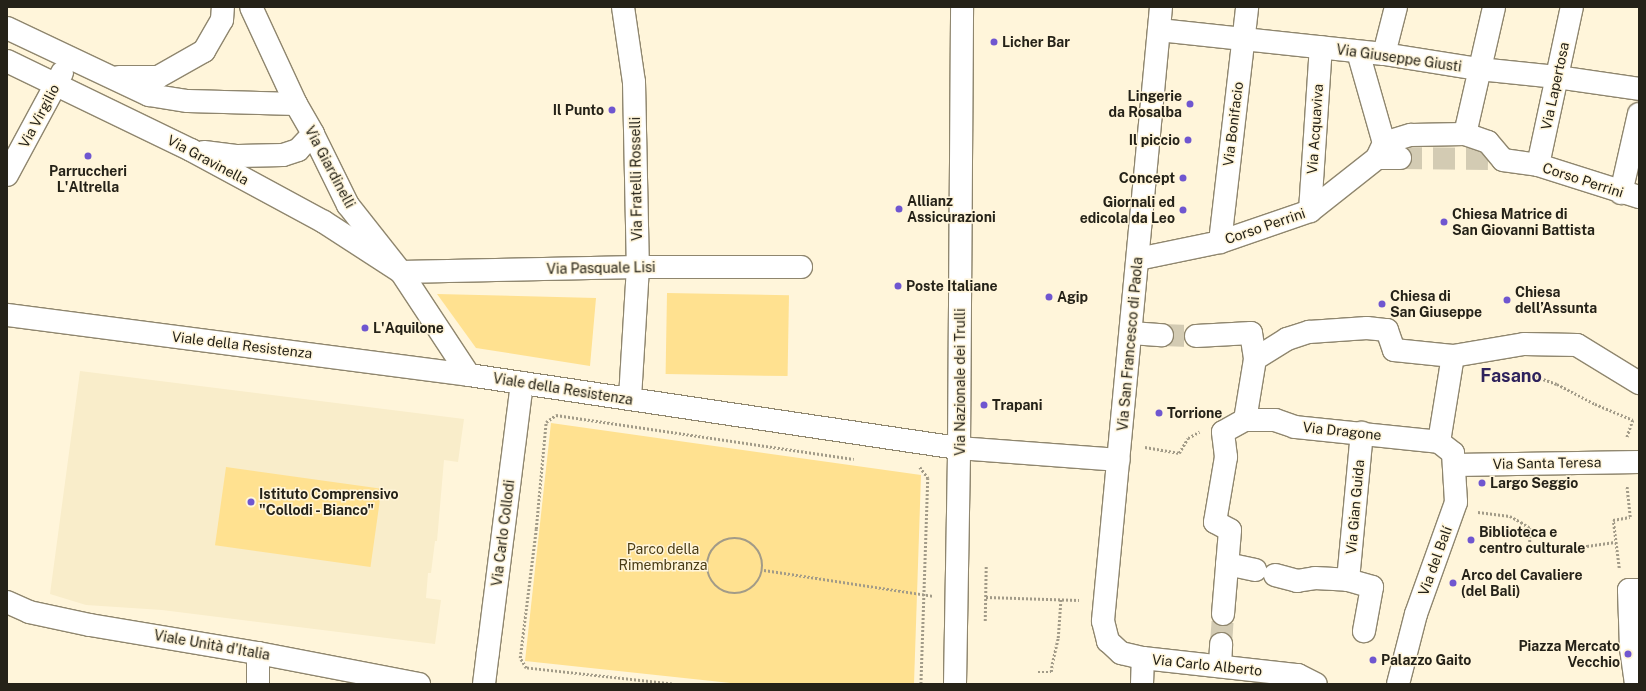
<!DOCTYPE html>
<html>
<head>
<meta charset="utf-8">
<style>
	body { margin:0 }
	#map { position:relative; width:1646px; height:691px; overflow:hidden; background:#fff5da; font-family:"Public Sans",sans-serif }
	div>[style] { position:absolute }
	.built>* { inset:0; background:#f9edca }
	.green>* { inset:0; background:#ffe190; transform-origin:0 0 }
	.minor-tunnel>* { height:22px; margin-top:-11px; transform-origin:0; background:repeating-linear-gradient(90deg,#d3cbb3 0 22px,transparent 0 33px) }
	.path>* { height:2.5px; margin-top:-1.25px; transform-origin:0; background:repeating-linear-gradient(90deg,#a29b88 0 2px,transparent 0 4px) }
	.path>.ring { margin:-1.25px; padding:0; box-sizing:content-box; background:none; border:2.5px solid #a29b88; border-radius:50% }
	.roads { filter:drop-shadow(1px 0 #8f866e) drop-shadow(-1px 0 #8f866e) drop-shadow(0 1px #8f866e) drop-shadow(0 -1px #8f866e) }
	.pedestrian>* { height:22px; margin:-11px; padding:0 11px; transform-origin:11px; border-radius:11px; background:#fff }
	.minor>* { height:22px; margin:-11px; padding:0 11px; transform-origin:11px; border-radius:11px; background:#fff }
	.tertiary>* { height:22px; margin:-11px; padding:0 11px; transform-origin:11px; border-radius:11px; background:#fff }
	.dots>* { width:11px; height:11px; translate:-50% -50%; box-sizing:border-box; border:2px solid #fff5da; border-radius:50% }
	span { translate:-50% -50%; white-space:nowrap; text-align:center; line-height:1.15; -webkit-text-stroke:3px #fff5da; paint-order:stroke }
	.poi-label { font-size:14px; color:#252218; font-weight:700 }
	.left { translate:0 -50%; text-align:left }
	.right { translate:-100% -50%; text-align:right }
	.street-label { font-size:14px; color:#252218 }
	.park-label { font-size:14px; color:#4a3c15 }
	.district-label { font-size:18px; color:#2e225c; font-weight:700 }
	.frame { position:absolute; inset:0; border:8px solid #252218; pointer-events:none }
</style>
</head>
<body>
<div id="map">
	<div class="built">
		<div style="clip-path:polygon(80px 371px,464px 419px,458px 462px,444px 460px,437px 541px,435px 541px,431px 573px,428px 573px,426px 598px,441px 600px,435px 644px,162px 610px,86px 605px,50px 594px)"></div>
	</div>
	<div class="green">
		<div style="left:667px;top:293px;width:122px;height:81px;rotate:1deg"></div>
		<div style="clip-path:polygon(437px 294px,596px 298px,590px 366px,476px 348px)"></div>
		<div style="clip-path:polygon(551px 423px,921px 475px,914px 684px,740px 684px,525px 661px)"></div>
		<div style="left:226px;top:467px;width:157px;height:79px;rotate:8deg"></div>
	</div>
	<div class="minor-tunnel">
		<div style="left:1400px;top:158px;width:88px;rotate:0.7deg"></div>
		<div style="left:1162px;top:335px;width:34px;rotate:2deg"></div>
		<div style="left:1221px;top:644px;width:30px;rotate:-86deg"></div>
	</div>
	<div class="path">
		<div style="left:1521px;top:371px;width:38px;rotate:20deg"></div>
		<div style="left:1557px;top:384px;width:43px;rotate:27.8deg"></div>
		<div style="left:1595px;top:404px;width:41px;rotate:22.8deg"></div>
		<div style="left:1633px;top:420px;width:18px;rotate:109deg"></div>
		<div style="left:1145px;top:447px;width:35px;rotate:10deg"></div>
		<div style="left:1179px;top:453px;width:17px;rotate:-59deg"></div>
		<div style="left:1188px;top:438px;width:13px;rotate:-29deg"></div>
		<div style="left:920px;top:467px;width:14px;rotate:54deg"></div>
		<div style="left:928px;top:478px;width:206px;rotate:91.9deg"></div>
		<div style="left:1478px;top:512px;width:32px;rotate:7deg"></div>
		<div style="left:1510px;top:516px;width:13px;rotate:29deg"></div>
		<div style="left:1521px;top:522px;width:11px;rotate:34deg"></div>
		<div style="left:1530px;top:528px;width:18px;rotate:90deg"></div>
		<div style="left:1530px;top:546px;width:57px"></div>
		<div style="left:1587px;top:546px;width:28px;rotate:-8deg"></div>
		<div class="ring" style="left:707px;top:538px;width:53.5px;height:53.5px"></div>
		<div style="left:1619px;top:568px;width:48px;rotate:-97.1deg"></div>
		<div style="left:1613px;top:520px;width:17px;rotate:-10deg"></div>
		<div style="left:1630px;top:517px;width:31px;rotate:-96deg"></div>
		<div style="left:764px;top:570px;width:171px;rotate:8.7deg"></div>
		<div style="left:986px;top:597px;width:93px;rotate:1.8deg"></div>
		<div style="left:985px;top:621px;width:55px;rotate:-89deg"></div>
		<div style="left:1038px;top:672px;width:13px"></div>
		<div style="left:1051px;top:672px;width:8px;rotate:-83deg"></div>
		<div style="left:1052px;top:664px;width:27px;rotate:-77deg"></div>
		<div style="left:1058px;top:638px;width:39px;rotate:-86deg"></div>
		<div style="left:672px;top:684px;width:147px;rotate:-173.7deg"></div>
		<div style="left:526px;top:668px;width:12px;rotate:-121deg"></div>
		<div style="left:520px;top:658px;width:130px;rotate:-82.9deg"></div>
		<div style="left:536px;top:529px;width:107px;rotate:-84.7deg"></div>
		<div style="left:546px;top:422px;width:12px;rotate:-35deg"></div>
		<div style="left:556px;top:415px;width:301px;rotate:8.4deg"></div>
	</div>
	<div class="roads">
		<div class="pedestrian">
			<div style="left:488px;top:652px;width:271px;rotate:-82.8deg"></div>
		</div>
		<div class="minor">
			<div style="left:251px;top:7px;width:107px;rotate:65.1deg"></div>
			<div style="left:296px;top:104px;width:34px;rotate:60deg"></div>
			<div style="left:313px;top:134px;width:79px;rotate:63.8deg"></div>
			<div style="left:348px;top:205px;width:85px;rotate:51.7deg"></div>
			<div style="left:401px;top:272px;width:123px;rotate:56.6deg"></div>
			<div style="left:623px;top:7px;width:76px;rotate:81.7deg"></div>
			<div style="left:634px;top:82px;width:185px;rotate:88.8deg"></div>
			<div style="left:638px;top:267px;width:132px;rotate:93.5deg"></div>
			<div style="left:1161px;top:7px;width:617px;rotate:95.4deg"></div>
			<div style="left:1103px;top:621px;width:21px;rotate:76deg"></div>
			<div style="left:1108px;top:641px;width:18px;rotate:43deg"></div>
			<div style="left:1121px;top:653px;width:23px;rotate:13deg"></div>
			<div style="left:1143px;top:658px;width:156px;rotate:6.3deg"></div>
			<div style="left:1298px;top:675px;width:20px;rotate:27deg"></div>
			<div style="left:7px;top:28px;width:157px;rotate:25.3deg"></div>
			<div style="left:149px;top:95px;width:39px;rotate:9deg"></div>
			<div style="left:188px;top:101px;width:108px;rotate:1.6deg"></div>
			<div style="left:1159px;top:30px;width:226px;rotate:6.1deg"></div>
			<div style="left:1384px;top:54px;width:96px;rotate:9deg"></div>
			<div style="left:1479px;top:69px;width:78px;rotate:5.9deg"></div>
			<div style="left:1557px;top:77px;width:83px;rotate:8.3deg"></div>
			<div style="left:1358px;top:52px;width:95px;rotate:74.1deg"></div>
			<div style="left:1384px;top:54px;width:49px;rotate:-75.7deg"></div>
			<div style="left:7px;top:61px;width:204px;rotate:25.8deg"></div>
			<div style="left:191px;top:150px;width:151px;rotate:28.4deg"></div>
			<div style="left:324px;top:222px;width:92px;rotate:33deg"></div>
			<div style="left:119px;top:77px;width:39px"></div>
			<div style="left:158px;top:77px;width:53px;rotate:-29.5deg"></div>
			<div style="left:204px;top:51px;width:36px;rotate:-60deg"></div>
			<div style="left:222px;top:20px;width:13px;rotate:-86deg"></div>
			<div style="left:1465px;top:134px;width:130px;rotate:-77.1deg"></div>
			<div style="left:204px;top:152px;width:34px;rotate:7deg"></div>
			<div style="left:238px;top:156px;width:45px;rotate:-1.3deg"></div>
			<div style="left:283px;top:155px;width:16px;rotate:-18deg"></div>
			<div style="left:298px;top:150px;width:22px;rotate:-47deg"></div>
			<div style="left:1377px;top:158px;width:23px"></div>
			<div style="left:1538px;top:165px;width:162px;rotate:-77.9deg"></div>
			<div style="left:7px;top:175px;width:116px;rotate:-61.7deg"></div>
			<div style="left:1621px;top:193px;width:81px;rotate:-77.2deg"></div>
			<div style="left:1310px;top:211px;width:164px;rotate:-86.2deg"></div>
			<div style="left:1220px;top:242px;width:237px;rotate:-83.4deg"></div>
			<div style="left:1138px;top:259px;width:84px;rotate:-11.7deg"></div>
			<div style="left:1220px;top:242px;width:95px;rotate:-19deg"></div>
			<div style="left:1310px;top:211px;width:85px;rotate:-38.3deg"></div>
			<div style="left:1377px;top:158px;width:17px;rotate:-65deg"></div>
			<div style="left:1384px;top:143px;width:28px;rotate:-17deg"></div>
			<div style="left:1411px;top:135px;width:54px;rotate:-1.1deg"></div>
			<div style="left:1465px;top:134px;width:24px;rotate:19deg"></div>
			<div style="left:1488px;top:142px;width:23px;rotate:50deg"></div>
			<div style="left:1503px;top:160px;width:35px;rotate:8deg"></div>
			<div style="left:1538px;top:165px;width:106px;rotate:17.6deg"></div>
			<div style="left:401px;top:272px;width:237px;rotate:-1.2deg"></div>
			<div style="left:638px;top:267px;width:163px"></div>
			<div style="left:7px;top:315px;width:466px;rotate:7.4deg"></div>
			<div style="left:469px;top:375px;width:495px;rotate:8.5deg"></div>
			<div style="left:959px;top:448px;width:160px;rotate:4.3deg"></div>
			<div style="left:1131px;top:333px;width:31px;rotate:4deg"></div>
			<div style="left:1196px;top:336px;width:55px;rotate:-3.1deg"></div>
			<div style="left:1251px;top:333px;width:26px;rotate:81deg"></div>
			<div style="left:1255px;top:359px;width:62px;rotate:99.3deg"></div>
			<div style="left:1255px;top:359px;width:38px;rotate:-32deg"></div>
			<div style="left:1287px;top:339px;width:23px;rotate:-18deg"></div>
			<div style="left:1309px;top:332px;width:58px;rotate:-3.9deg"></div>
			<div style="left:1367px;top:328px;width:20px;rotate:6deg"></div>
			<div style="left:1387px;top:330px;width:21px;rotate:71deg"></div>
			<div style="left:1394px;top:350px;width:59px;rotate:5.8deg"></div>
			<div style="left:1453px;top:356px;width:72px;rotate:-9.6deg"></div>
			<div style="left:1524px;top:344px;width:53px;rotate:1.1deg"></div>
			<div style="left:1577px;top:345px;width:73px;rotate:31.5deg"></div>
			<div style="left:1439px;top:442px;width:87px;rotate:-80.8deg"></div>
			<div style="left:1455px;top:465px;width:184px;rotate:-0.9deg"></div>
			<div style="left:1227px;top:564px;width:29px;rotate:12deg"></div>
			<div style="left:1275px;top:575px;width:23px;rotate:15deg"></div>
			<div style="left:1297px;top:581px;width:18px;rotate:-9deg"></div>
			<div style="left:1315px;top:578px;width:33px;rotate:3deg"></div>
			<div style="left:1348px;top:580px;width:25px;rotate:16deg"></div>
			<div style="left:1372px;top:587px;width:45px;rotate:100.3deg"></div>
			<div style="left:1348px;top:580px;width:148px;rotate:-84.6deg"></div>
			<div style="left:7px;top:602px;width:24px;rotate:24deg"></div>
			<div style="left:29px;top:612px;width:62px;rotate:12deg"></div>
			<div style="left:90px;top:625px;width:170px;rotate:9.5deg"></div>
			<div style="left:258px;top:653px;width:164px;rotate:10.9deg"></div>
			<div style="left:1223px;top:614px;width:84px;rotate:-85.2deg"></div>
			<div style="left:1230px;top:530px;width:17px;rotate:-152deg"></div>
			<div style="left:1215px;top:522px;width:66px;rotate:-80.4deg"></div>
			<div style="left:1226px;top:457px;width:25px;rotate:-97deg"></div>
			<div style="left:1223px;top:432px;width:25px;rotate:-29deg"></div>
			<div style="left:1245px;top:420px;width:30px"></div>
			<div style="left:1275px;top:420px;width:21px;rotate:19deg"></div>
			<div style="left:1295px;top:427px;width:145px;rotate:5.9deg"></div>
			<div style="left:1220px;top:666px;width:22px;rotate:-87deg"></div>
			<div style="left:258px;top:684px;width:31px;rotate:-90deg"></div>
			<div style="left:484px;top:684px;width:32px;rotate:-83deg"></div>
			<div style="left:1142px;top:684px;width:26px;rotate:-88deg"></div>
			<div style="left:1398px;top:684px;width:72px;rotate:-75.6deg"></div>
			<div style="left:1416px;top:614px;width:119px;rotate:-70.3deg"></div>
			<div style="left:1456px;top:502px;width:49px;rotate:-93.5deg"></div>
			<div style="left:1453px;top:453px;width:18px;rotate:-142deg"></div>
			<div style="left:1636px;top:684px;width:36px;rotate:-98deg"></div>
			<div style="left:1631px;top:648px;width:58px;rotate:-92deg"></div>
			<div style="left:1629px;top:590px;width:10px"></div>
		</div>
		<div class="tertiary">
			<div style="left:955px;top:684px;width:236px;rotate:-89deg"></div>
			<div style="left:959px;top:448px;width:441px;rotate:-89.6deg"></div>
		</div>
	</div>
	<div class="dots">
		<div style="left:994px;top:42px;background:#6f56d0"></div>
		<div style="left:1190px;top:104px;background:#6f56d0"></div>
		<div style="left:612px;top:110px;background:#6f56d0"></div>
		<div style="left:1188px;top:140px;background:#6f56d0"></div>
		<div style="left:88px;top:156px;background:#6f56d0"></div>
		<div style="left:1183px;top:178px;background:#6f56d0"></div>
		<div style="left:899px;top:209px;background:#6f56d0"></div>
		<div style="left:1183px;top:210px;background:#6f56d0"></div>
		<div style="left:1444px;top:222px;background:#6f56d0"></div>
		<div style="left:898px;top:286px;background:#6f56d0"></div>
		<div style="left:1049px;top:297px;background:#6f56d0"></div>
		<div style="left:1507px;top:300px;background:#6f56d0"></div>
		<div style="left:1382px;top:304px;background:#6f56d0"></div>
		<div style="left:365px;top:328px;background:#6f56d0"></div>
		<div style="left:984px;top:405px;background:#6f56d0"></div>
		<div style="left:1159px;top:413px;background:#6f56d0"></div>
		<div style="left:1482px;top:483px;background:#6f56d0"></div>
		<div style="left:251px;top:502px;background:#6f56d0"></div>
		<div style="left:1471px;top:540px;background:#6f56d0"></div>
		<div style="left:1453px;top:583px;background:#6f56d0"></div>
		<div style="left:1628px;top:654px;background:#6f56d0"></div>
		<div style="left:1373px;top:660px;background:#6f56d0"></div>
	</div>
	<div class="poi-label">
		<span class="left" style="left:1002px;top:42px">Licher Bar</span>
		<span class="right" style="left:1182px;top:104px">Lingerie<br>da Rosalba</span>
		<span class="right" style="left:604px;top:110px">Il Punto</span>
		<span class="right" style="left:1180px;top:140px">Il piccio</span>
		<span style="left:88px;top:179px">Parruccheri<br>L'Altrella</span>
		<span class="right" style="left:1175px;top:178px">Concept</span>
		<span class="left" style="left:907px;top:209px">Allianz<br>Assicurazioni</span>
		<span class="right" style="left:1175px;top:210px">Giornali ed<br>edicola da Leo</span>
		<span class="left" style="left:1452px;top:222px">Chiesa Matrice di<br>San Giovanni Battista</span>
		<span class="left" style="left:906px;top:286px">Poste Italiane</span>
		<span class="left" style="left:1515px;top:300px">Chiesa<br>dell’Assunta</span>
		<span class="left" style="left:1390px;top:304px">Chiesa di<br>San Giuseppe</span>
		<span class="left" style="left:1057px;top:297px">Agip</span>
		<span class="left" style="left:373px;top:328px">L'Aquilone</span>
		<span class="left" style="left:992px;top:405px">Trapani</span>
		<span class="left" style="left:1167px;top:413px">Torrione</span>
		<span class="left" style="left:1490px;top:483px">Largo Seggio</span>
		<span class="left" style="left:259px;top:502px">Istituto Comprensivo<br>"Collodi - Bianco"</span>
		<span class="left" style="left:1479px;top:540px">Biblioteca e<br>centro culturale</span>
		<span class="left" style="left:1461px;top:583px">Arco del Cavaliere<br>(del Bali)</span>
		<span class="right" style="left:1620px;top:654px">Piazza Mercato<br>Vecchio</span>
		<span class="left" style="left:1381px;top:660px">Palazzo Gaito</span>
	</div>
	<div class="street-label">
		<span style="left:1399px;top:58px;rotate:8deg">Via Giuseppe Giusti</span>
		<span style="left:1555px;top:86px;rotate:-78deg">Via Lapertosa</span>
		<span style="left:39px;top:116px;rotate:-62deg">Via Virgilio</span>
		<span style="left:1233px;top:124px;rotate:-83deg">Via Bonifacio</span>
		<span style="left:1315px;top:129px;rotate:-86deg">Via Acquaviva</span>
		<span style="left:208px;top:160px;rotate:28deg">Via Gravinella</span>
		<span style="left:330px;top:167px;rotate:62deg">Via Giardinelli</span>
		<span style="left:636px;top:179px;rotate:-91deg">Via Fratelli Rosselli</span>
		<span style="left:1583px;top:180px;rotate:18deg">Corso Perrini</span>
		<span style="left:1265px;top:226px;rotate:-19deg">Corso Perrini</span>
		<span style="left:601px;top:268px;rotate:-1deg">Via Pasquale Lisi</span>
		<span style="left:1130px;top:344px;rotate:-85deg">Via San Francesco di Paola</span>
		<span style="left:242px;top:345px;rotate:7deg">Viale della Resistenza</span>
		<span style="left:960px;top:382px;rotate:-90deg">Via Nazionale dei Trulli</span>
		<span style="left:563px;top:389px;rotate:9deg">Viale della Resistenza</span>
		<span style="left:1342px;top:431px;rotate:6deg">Via Dragone</span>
		<span style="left:1547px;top:463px;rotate:-1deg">Via Santa Teresa</span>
		<span style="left:1355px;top:507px;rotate:-85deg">Via Gian Guida</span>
		<span style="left:503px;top:533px;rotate:-83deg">Via Carlo Collodi</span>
		<span style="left:1435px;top:561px;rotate:-70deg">Via del Balí</span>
		<span style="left:212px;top:645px;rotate:10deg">Viale Unità d'Italia</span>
		<span style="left:1207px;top:665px;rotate:6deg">Via Carlo Alberto</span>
	</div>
	<div class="park-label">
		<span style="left:663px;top:557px">Parco della<br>Rimembranza</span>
	</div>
	<div class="district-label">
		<span style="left:1511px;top:376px">Fasano</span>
	</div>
	<div class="frame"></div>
</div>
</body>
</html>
